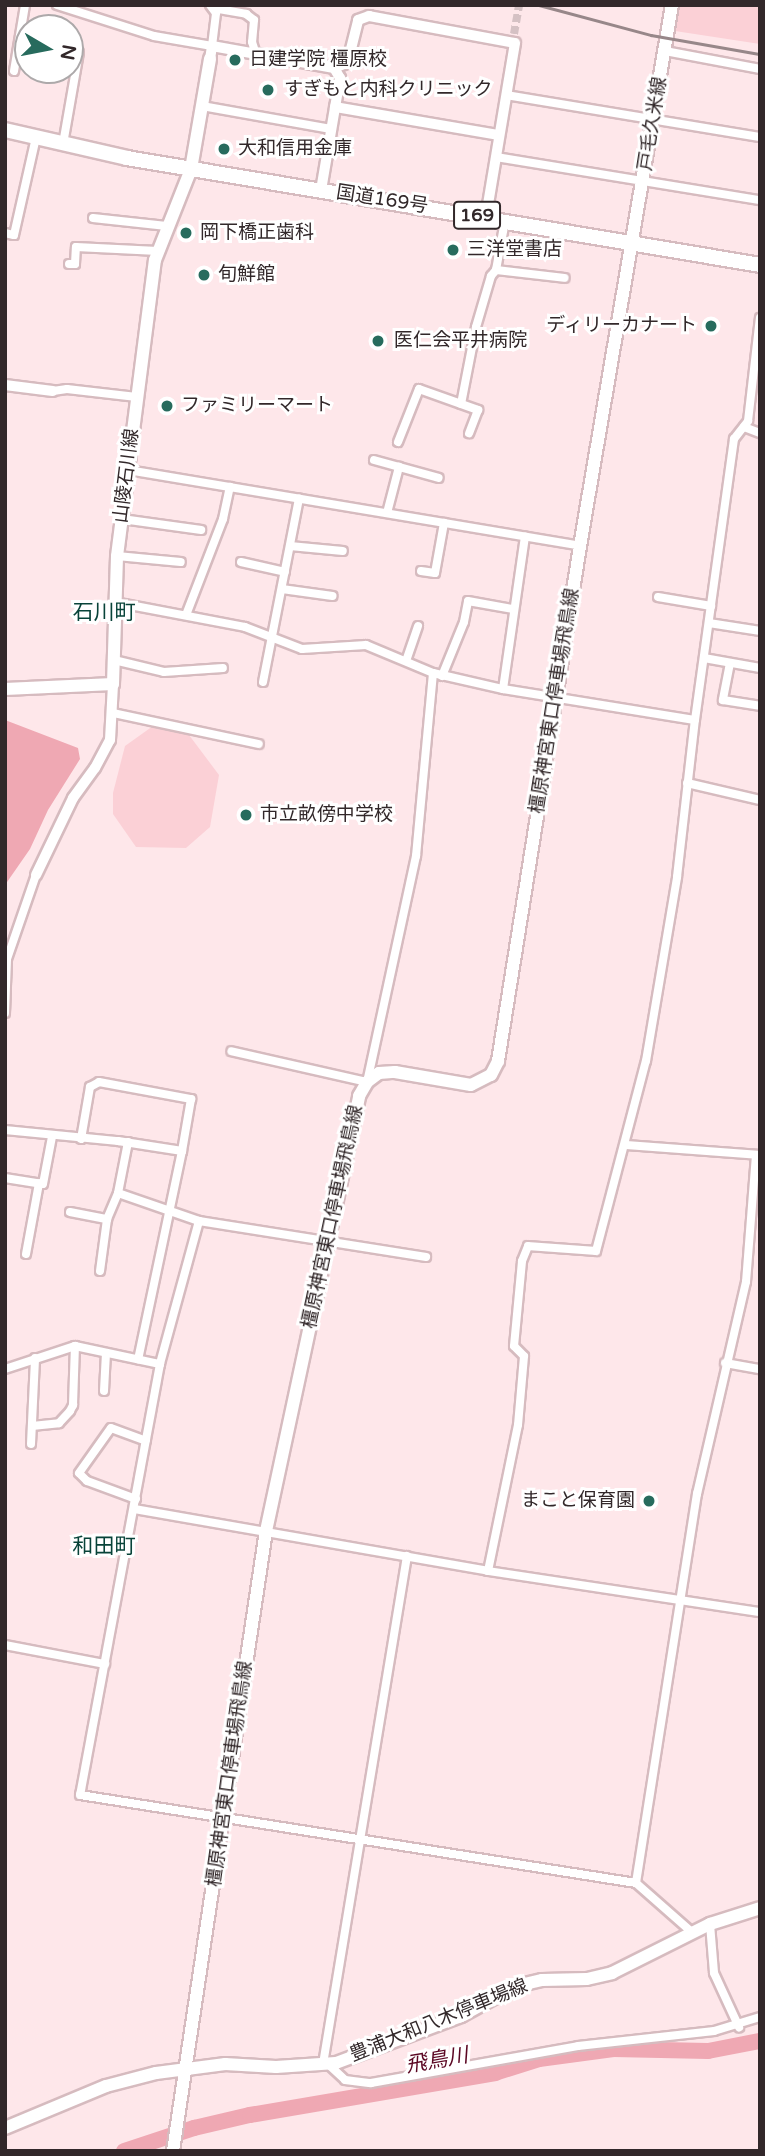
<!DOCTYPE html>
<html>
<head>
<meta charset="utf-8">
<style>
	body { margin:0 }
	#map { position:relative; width:765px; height:2156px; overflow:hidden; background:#fee7ea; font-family:"Varela Round","Noto Sans JP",sans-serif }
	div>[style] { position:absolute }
	.green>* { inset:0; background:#fbd0d6 }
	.water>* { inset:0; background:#efa8b3 }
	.river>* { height:16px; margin:-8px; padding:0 8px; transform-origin:8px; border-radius:8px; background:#efa8b3 }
	.minor-tunnel>* { height:8px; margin-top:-4px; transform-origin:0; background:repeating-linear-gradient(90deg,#d5c1c4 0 8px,transparent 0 12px) }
	.roads { filter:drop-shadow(2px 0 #d6bbbf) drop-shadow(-2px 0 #d6bbbf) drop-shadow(0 2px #d6bbbf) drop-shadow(0 -2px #d6bbbf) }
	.minor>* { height:8px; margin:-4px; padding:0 4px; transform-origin:4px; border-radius:4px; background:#fff }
	.tertiary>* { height:10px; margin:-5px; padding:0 5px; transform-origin:5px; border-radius:5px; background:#fff }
	.secondary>* { height:12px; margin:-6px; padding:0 6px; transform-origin:6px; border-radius:6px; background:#fff }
	.trunk>* { height:14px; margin:-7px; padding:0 7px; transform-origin:7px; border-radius:7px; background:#fff }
	.rail>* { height:2.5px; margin:-1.25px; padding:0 1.25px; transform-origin:1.25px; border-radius:1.25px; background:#978789 }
	.dots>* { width:19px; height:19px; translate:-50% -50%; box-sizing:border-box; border:4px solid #fff; border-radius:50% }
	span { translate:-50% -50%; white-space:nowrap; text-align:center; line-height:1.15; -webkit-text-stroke:6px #fff; paint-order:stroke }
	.shield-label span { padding:2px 5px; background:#fff; border:2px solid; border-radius:5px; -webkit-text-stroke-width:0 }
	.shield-label { font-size:18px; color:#32282a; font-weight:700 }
	.poi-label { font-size:19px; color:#32282a }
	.left { translate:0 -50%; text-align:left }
	.right { translate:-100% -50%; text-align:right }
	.street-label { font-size:19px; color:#32282a }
	.neighbourhood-label { font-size:21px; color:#084339 }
	.water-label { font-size:21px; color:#5a0622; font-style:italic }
	.frame { position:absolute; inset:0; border:7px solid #32282a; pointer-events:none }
	.north { position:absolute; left:14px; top:14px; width:70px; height:70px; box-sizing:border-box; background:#fff; border:2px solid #ada9aa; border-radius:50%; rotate:100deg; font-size:19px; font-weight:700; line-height:28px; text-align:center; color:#32282a }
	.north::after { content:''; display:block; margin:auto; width:24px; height:32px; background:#276b5d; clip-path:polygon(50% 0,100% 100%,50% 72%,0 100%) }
</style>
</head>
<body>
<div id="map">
	<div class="green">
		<div style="clip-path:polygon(679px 5px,760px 5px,760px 44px,675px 31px)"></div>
		<div style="clip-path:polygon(153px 726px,186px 731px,219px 775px,210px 827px,186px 848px,136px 847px,113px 814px,113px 793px,125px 746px)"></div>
	</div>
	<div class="water">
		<div style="clip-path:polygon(5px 720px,78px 748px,80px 759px,48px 810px,30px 849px,5px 885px)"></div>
	</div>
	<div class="river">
		<div style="left:124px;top:2151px;width:74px;rotate:-18.2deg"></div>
		<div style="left:194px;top:2128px;width:57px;rotate:-13.1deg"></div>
		<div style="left:250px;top:2115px;width:249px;rotate:-9.7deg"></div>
		<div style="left:495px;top:2073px;width:46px;rotate:-17.7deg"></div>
		<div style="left:539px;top:2059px;width:75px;rotate:-7.7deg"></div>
		<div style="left:613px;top:2049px;width:95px;rotate:1.2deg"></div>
		<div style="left:708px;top:2051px;width:53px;rotate:-10.9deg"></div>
	</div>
	<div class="minor-tunnel">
		<div style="left:514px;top:34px;width:29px;rotate:-80deg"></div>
	</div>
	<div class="roads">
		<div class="minor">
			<div style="left:57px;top:5px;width:102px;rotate:17.7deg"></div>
			<div style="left:154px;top:36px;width:59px;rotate:9.8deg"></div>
			<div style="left:212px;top:46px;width:33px;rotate:-83deg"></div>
			<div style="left:216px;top:13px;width:10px;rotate:-127deg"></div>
			<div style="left:213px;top:8px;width:34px;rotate:10deg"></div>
			<div style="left:246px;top:14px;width:10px;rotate:37deg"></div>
			<div style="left:254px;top:20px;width:22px;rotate:95deg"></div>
			<div style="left:252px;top:42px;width:13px;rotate:72deg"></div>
			<div style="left:665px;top:51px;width:97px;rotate:10.7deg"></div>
			<div style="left:14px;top:71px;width:67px;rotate:-80.5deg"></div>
			<div style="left:506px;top:95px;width:257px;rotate:9.4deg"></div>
			<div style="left:202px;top:106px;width:131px;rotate:10.1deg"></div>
			<div style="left:63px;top:144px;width:93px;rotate:-80.1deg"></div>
			<div style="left:496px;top:157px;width:267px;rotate:9.3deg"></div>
			<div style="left:93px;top:218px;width:74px;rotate:6.2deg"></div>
			<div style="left:5px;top:233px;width:9px;rotate:13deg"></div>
			<div style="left:14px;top:235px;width:100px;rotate:-77.3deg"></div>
			<div style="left:69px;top:264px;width:6px"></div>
			<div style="left:75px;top:264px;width:17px;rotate:-87deg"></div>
			<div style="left:76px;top:247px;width:82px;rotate:2.8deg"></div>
			<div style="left:496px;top:270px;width:69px;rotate:6.6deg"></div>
			<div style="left:53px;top:391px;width:14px;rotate:-8deg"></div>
			<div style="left:67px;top:389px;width:70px;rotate:6.5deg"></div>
			<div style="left:461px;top:404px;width:78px;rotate:-79deg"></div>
			<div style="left:476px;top:327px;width:53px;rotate:-73.6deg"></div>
			<div style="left:491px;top:276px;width:8px;rotate:-50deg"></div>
			<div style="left:496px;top:270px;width:50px;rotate:-79.6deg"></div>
			<div style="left:744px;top:427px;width:17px;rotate:21deg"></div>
			<div style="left:398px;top:442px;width:57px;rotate:-68.4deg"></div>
			<div style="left:419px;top:389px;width:63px;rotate:19.6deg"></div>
			<div style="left:478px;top:410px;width:25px;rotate:111deg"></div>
			<div style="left:374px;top:460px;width:67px;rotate:15.5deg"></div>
			<div style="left:128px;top:470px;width:458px;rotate:9.5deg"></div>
			<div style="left:387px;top:513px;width:48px;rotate:-75.4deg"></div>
			<div style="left:122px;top:519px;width:80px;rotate:7.9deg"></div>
			<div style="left:290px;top:546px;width:53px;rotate:5.4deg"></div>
			<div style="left:117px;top:556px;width:64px;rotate:5.4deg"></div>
			<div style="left:241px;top:562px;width:45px;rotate:12.8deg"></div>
			<div style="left:421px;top:571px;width:14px;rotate:8deg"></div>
			<div style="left:435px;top:573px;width:51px;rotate:-79.8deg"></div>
			<div style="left:282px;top:589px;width:51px;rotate:7.8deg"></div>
			<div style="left:658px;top:597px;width:54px;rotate:9.6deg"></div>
			<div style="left:114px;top:602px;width:133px;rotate:10.8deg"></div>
			<div style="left:245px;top:627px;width:61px;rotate:21.1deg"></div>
			<div style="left:302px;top:649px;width:64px;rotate:-3.6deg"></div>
			<div style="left:366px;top:645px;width:73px;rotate:22.7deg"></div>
			<div style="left:433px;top:673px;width:184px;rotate:95.3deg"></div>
			<div style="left:416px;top:856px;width:231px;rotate:102.2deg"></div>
			<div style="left:367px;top:1082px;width:139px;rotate:-167.2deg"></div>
			<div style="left:186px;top:615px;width:103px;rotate:-68.9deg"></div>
			<div style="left:223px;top:519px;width:33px;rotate:-78deg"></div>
			<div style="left:709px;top:623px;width:52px;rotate:8.9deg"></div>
			<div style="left:704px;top:658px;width:57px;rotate:10.1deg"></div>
			<div style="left:114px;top:660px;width:51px;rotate:13.5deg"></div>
			<div style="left:164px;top:672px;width:59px;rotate:-3.9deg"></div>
			<div style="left:406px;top:661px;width:37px;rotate:-71deg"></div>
			<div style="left:730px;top:663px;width:38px;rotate:101deg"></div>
			<div style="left:723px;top:700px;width:37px;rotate:9deg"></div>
			<div style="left:433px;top:673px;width:72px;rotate:12.9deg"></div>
			<div style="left:503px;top:689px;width:194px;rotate:9.2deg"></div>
			<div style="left:442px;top:676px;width:58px;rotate:-67.8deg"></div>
			<div style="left:464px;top:622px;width:21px;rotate:-79deg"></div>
			<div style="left:468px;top:601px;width:46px;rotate:10.1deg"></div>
			<div style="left:263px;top:682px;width:187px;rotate:-78.9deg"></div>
			<div style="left:503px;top:689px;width:154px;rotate:-81.8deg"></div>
			<div style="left:113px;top:713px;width:149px;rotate:12deg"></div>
			<div style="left:687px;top:783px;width:75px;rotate:13.1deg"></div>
			<div style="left:5px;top:1013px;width:54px;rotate:-87.9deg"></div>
			<div style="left:7px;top:959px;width:89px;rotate:-71deg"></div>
			<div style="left:5px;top:1130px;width:114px;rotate:5.6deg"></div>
			<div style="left:118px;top:1141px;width:65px;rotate:8.9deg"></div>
			<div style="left:182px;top:1151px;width:213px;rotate:101.9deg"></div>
			<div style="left:81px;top:1139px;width:53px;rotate:-80.2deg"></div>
			<div style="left:90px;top:1087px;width:10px;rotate:-29deg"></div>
			<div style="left:99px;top:1082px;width:94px;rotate:10.5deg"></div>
			<div style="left:191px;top:1099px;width:53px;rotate:99.8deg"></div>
			<div style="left:627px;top:1145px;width:133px;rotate:4.3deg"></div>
			<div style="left:5px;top:1178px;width:38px;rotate:9deg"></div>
			<div style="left:43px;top:1184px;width:48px;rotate:-79.2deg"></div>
			<div style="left:118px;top:1193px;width:86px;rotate:19.1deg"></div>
			<div style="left:199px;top:1221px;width:230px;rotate:9deg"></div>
			<div style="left:70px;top:1212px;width:38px;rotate:11deg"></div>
			<div style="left:199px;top:1221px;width:148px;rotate:105.3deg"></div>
			<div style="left:160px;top:1364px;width:438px;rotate:100.5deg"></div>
			<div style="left:80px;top:1795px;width:563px;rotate:8.99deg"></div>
			<div style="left:636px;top:1883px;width:76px;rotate:41.3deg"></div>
			<div style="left:26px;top:1254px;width:72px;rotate:-79.6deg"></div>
			<div style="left:100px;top:1271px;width:52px;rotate:-82.3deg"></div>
			<div style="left:107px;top:1219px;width:28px;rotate:-67deg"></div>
			<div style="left:118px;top:1193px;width:52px;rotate:-78.9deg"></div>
			<div style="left:725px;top:1363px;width:36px;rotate:10deg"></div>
			<div style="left:5px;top:1369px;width:74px;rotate:-18.2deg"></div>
			<div style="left:75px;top:1346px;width:87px;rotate:12deg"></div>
			<div style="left:104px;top:1391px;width:38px;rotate:-87deg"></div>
			<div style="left:32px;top:1426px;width:27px;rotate:-6deg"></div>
			<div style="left:59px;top:1423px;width:16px;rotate:-47deg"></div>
			<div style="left:70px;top:1411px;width:7px;rotate:-63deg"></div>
			<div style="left:73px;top:1405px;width:59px;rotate:-88.1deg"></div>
			<div style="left:31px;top:1444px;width:86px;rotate:-87.3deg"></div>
			<div style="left:136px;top:1499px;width:52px;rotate:-159.8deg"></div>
			<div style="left:87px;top:1481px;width:11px;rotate:-135deg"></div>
			<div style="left:79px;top:1473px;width:55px;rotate:-54.6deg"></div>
			<div style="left:111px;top:1428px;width:37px;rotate:20deg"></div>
			<div style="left:134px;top:1509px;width:359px;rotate:9.9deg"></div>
			<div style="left:488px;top:1571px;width:275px;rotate:8.6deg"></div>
			<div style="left:488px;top:1571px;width:149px;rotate:-78.4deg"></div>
			<div style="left:518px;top:1425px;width:69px;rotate:-85deg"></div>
			<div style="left:524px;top:1356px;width:14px;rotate:-135deg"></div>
			<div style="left:514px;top:1346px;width:85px;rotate:-84.6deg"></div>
			<div style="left:522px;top:1261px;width:16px;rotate:-68deg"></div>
			<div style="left:528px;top:1246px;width:68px;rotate:4.2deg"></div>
			<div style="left:596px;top:1251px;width:196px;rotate:-75.3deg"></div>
			<div style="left:646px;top:1061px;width:187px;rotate:-80.4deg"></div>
			<div style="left:677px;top:877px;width:158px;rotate:-83.5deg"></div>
			<div style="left:695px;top:720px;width:284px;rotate:-82.1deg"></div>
			<div style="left:734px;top:439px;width:23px;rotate:-52deg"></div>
			<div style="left:748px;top:421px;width:104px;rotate:-83.4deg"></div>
			<div style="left:5px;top:1645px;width:102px;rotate:10.8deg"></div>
			<div style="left:636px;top:1883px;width:394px;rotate:-81.1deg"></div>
			<div style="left:697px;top:1494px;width:218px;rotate:-77deg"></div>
			<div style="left:746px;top:1282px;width:127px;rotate:-85.5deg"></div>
			<div style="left:710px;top:1924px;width:49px;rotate:85.3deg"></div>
			<div style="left:714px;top:1973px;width:60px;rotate:65.2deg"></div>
			<div style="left:323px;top:2064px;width:515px;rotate:-80.61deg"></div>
			<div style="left:328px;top:2064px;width:23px;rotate:43deg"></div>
			<div style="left:345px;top:2080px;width:26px;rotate:7deg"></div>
			<div style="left:371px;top:2083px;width:210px;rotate:-10.1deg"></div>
			<div style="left:578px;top:2046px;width:137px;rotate:-6.3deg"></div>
			<div style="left:714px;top:2031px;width:48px;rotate:-16.9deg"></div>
		</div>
		<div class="tertiary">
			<div style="left:210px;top:59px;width:13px;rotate:-81deg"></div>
			<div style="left:212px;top:46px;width:124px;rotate:10.2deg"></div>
			<div style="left:334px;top:68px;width:12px;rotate:59deg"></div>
			<div style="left:340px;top:78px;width:114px;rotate:99.6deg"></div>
			<div style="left:334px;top:68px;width:11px;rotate:-22deg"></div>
			<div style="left:344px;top:64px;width:9px;rotate:-54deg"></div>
			<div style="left:349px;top:57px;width:38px;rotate:-76deg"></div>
			<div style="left:358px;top:20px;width:12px;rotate:-20deg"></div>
			<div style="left:369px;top:16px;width:148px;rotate:10.5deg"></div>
			<div style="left:515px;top:43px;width:176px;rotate:99.5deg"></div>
			<div style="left:335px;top:107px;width:166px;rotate:9.7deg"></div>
			<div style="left:5px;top:385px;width:48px;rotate:7.1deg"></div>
			<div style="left:36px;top:875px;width:85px;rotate:-64.3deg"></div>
			<div style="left:73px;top:798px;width:37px;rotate:-54deg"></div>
			<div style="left:95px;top:768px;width:32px;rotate:-62deg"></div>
			<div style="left:110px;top:740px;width:56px;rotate:-86.9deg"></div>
		</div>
		<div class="secondary">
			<div style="left:5px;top:689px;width:108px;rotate:-2.7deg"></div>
			<div style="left:113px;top:684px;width:128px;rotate:-88.2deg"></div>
			<div style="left:117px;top:556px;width:298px;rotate:-82.7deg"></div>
			<div style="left:155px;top:260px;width:98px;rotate:-68.4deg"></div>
			<div style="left:191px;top:169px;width:112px;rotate:-80.2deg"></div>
			<div style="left:5px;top:2128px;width:109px;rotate:-22.6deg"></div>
			<div style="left:106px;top:2086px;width:52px;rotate:-14.6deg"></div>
			<div style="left:156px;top:2073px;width:70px;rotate:-7.4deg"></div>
			<div style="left:225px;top:2064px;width:51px;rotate:3.4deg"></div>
			<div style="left:276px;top:2067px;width:60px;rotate:-3.8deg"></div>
			<div style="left:336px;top:2063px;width:134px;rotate:-20.6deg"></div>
			<div style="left:461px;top:2016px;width:63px;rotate:-28.6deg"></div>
			<div style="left:516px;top:1986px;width:27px;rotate:-13deg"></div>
			<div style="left:542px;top:1980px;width:45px;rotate:-1.3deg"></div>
			<div style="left:587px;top:1979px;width:26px;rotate:-13deg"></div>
			<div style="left:612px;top:1973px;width:110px;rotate:-26.6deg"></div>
			<div style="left:710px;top:1924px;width:52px;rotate:-17.7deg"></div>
			<div style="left:173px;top:2151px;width:627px;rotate:-81.47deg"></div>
			<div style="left:266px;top:1531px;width:445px;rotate:-77.9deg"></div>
			<div style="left:359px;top:1096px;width:16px;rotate:-60deg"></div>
			<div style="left:367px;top:1082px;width:15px;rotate:-37deg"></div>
			<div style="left:379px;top:1073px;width:16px;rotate:-4deg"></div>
			<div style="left:395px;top:1072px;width:77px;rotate:9.7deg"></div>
			<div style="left:471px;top:1085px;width:22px;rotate:-27deg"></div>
			<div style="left:491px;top:1075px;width:16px;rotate:-63deg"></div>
			<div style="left:498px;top:1061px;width:521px;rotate:-80.95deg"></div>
			<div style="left:580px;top:546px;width:549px;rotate:-80.35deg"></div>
		</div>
		<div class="trunk">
			<div style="left:5px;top:130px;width:125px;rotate:12.9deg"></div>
			<div style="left:127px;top:158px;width:642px;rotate:9.59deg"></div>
		</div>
	</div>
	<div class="rail">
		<div style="left:539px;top:5px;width:116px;rotate:15deg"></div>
		<div style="left:651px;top:35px;width:111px;rotate:9.9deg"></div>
	</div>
	<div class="dots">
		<div style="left:235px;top:60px;background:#276b5d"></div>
		<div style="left:268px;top:90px;background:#276b5d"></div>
		<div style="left:224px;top:149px;background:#276b5d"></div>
		<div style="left:186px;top:233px;background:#276b5d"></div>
		<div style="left:453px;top:250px;background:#276b5d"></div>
		<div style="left:204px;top:275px;background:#276b5d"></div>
		<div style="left:711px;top:326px;background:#276b5d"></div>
		<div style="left:378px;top:341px;background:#276b5d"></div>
		<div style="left:167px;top:406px;background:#276b5d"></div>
		<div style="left:246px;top:815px;background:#276b5d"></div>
		<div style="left:649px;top:1501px;background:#276b5d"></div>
	</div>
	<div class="shield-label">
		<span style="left:477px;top:215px">169</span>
	</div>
	<div class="poi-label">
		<span class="left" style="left:249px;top:60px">日建学院 橿原校</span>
		<span class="left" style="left:284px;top:90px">すぎもと内科クリニック</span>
		<span class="left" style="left:238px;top:149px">大和信用金庫</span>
		<span class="left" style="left:200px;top:233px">岡下橋正歯科</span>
		<span class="left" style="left:467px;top:250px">三洋堂書店</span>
		<span class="left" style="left:218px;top:275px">旬鮮館</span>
		<span class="right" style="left:697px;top:326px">ディリーカナート</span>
		<span class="left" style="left:394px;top:341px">医仁会平井病院</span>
		<span class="left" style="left:181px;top:406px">ファミリーマート</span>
		<span class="left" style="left:260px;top:815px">市立畝傍中学校</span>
		<span class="right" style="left:635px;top:1501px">まこと保育園</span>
	</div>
	<div class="street-label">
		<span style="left:653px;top:124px;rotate:-81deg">戸毛久米線</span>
		<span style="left:382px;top:200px;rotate:9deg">国道169号</span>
		<span style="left:127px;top:476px;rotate:-83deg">山陵石川線</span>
		<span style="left:555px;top:701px;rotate:-81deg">橿原神宮東口停車場飛鳥線</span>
		<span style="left:333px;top:1217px;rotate:-78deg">橿原神宮東口停車場飛鳥線</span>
		<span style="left:230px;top:1774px;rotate:-82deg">橿原神宮東口停車場飛鳥線</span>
		<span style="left:439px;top:2021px;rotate:-22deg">豊浦大和八木停車場線</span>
	</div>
	<div class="neighbourhood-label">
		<span style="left:104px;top:613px">石川町</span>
		<span style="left:104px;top:1547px">和田町</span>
	</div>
	<div class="water-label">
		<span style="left:437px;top:2061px;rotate:-10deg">飛鳥川</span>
	</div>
	<div class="frame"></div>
	<div class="north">N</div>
</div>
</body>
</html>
